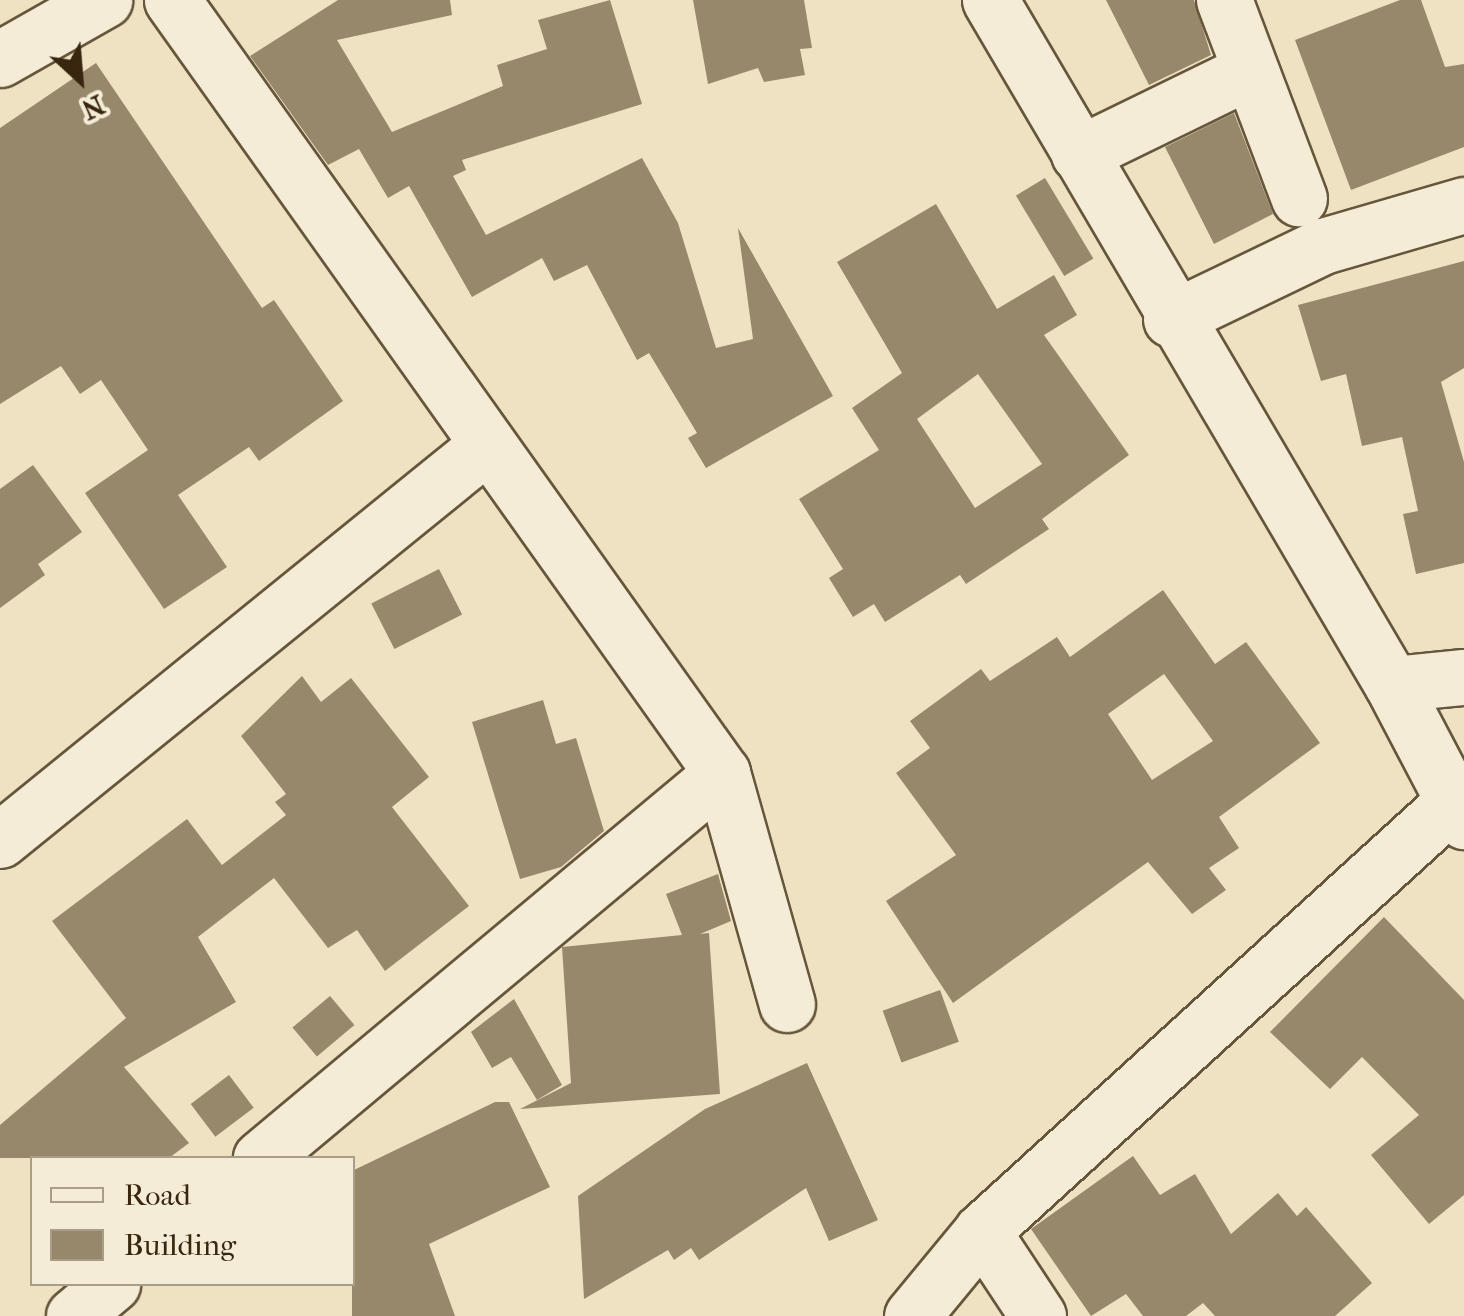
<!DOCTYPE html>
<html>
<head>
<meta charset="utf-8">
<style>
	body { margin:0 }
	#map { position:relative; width:1464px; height:1316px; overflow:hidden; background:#efe2c3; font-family:"IM FELL French Canon",serif }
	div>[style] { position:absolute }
	.building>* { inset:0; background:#97886c; transform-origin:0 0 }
	.roads { filter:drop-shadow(2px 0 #66563b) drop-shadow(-2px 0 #66563b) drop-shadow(0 2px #66563b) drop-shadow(0 -2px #66563b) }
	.minor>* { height:55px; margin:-27.5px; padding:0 27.5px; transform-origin:27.5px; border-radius:27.5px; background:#f5ecd8 }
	span { translate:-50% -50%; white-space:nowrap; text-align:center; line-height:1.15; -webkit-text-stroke:8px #f5ecd8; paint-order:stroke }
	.legend { position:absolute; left:30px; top:1156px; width:325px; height:130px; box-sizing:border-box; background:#f5ecd8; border:2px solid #a99d87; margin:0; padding:12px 18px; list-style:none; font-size:30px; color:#38270e }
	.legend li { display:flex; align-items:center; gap:20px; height:50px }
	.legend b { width:50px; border:2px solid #a99d87 }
	.north { position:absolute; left:30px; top:30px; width:100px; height:100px; -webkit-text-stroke:8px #f5ecd8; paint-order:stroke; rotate:154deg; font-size:28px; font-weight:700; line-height:40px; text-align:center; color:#38270e }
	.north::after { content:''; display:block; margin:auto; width:35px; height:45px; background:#38270e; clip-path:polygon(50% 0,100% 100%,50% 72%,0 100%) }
</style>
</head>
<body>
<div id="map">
	<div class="building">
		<div style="clip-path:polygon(338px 0,450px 0,452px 15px,337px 40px,392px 132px,503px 86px,497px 65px,547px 49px,538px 20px,610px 0,642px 104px,462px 160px,466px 170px,453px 176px,486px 235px,642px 158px,678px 223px,716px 348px,753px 339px,738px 228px,833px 396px,706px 468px,688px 438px,697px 433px,649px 353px,637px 360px,587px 265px,554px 281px,542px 258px,472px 297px,409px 186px,388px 198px,359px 149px,328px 165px,250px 56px)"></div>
		<div style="clip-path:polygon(693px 0,804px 0,812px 48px,800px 49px,805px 75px,764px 82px,758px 68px,708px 84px)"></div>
		<div style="clip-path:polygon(1106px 0,1194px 0,1211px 55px,1149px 85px)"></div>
		<div style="clip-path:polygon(1400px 0,1421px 0,1445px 67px,1464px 64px,1464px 147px,1351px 190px,1295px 40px)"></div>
		<div style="clip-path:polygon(96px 63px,262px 308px,274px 300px,343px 401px,259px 461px,249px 447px,178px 495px,227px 567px,164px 609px,85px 493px,148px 450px,101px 380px,80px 394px,61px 366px,0 404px,0 128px)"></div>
		<div style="clip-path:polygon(1234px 113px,1273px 214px,1214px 244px,1165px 147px)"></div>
		<div style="left:1045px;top:178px;width:94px;height:34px;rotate:59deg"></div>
		<div style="clip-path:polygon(evenodd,936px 204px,997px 309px,1054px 275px,1077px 315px,1044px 335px,1129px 455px,1042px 519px,1049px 529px,966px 584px,960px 575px,885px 622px,874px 604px,853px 617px,829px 578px,843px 569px,799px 499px,879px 450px,852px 408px,902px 373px,837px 262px,936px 204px,978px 374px,1042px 464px,975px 508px,917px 419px,978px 374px)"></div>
		<div style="clip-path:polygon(1464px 261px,1464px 368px,1441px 382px,1464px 462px,1464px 563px,1416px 574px,1403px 514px,1418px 511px,1402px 437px,1362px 446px,1346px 374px,1321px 381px,1298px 305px)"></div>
		<div style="clip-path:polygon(33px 465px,82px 532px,38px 564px,45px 575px,0 608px,0 489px)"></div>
		<div style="left:439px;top:569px;width:51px;height:76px;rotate:63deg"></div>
		<div style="clip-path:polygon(evenodd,1163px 590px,1215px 664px,1246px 642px,1320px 743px,1219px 817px,1239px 848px,1209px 868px,1226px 890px,1192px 914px,1148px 862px,953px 1003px,886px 901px,956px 855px,896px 773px,930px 748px,910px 721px,981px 669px,990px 681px,1057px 637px,1070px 657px,1163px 590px,1164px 674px,1213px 741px,1152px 780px,1108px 714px,1164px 674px)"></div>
		<div style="clip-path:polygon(302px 676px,321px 702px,351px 678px,429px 777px,392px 807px,469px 906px,385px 971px,357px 930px,328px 948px,274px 878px,198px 937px,236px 1002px,124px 1067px,189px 1143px,169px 1158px,0 1158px,0 1125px,126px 1018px,52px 921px,187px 819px,222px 865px,286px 815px,275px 802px,286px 794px,241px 736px)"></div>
		<div style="clip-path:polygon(543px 700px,556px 744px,576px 738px,604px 831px,561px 867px,520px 879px,472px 722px)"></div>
		<div style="clip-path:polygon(718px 874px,731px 921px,700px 934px,709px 933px,720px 1094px,520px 1109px,571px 1083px,562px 947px,682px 935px,666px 894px)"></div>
		<div style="clip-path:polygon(1384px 917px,1464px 1000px,1464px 1195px,1429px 1224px,1371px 1155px,1419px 1115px,1362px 1057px,1330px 1089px,1270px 1032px)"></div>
		<div style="left:940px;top:990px;width:55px;height:61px;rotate:70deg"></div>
		<div style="left:330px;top:996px;width:38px;height:49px;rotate:50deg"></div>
		<div style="clip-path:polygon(514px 999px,562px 1085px,537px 1100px,511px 1057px,492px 1068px,471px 1032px)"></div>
		<div style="clip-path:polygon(807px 1063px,878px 1220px,829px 1241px,806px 1188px,699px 1260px,691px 1248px,674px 1260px,668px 1250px,584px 1299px,578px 1196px,705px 1109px)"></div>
		<div style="left:229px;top:1075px;width:41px;height:48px;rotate:53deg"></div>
		<div style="clip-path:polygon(495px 1102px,509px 1102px,550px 1187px,429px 1244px,455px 1316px,352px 1316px,352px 1171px)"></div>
		<div style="clip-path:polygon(1133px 1156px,1160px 1195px,1195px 1174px,1231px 1234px,1278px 1193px,1297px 1216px,1306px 1207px,1372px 1283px,1335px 1316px,1215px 1316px,1203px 1303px,1186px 1316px,1143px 1316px,1126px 1294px,1091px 1316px,1031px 1229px)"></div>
	</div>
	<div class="roads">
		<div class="minor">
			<div style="left:172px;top:0;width:949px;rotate:54.57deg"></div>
			<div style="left:722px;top:773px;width:601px;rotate:140.13deg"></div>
			<div style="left:990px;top:0;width:793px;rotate:59.56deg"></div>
			<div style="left:1392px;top:684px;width:155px;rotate:62.3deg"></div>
			<div style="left:1224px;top:0;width:212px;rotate:69.3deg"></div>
			<div style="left:0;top:59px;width:120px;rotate:-29.6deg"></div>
			<div style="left:1079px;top:154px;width:189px;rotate:-26deg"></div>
			<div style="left:1171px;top:319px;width:169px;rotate:-25.7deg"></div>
			<div style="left:1323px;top:246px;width:147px;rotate:-16.2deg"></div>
			<div style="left:1392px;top:684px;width:72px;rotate:-5.6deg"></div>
			<div style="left:722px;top:773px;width:240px;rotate:74.3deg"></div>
			<div style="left:0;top:840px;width:626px;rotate:-39.03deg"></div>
			<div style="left:982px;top:1231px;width:102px;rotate:56.6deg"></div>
			<div style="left:74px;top:1316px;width:50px;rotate:-40.1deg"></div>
			<div style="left:912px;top:1316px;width:110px;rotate:-50.5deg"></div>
			<div style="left:982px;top:1231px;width:634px;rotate:-42.32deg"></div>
		</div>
	</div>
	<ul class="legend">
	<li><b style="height:12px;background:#f5ecd8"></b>Road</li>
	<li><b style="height:28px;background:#97886c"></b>Building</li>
	</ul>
	<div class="north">N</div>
</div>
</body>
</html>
